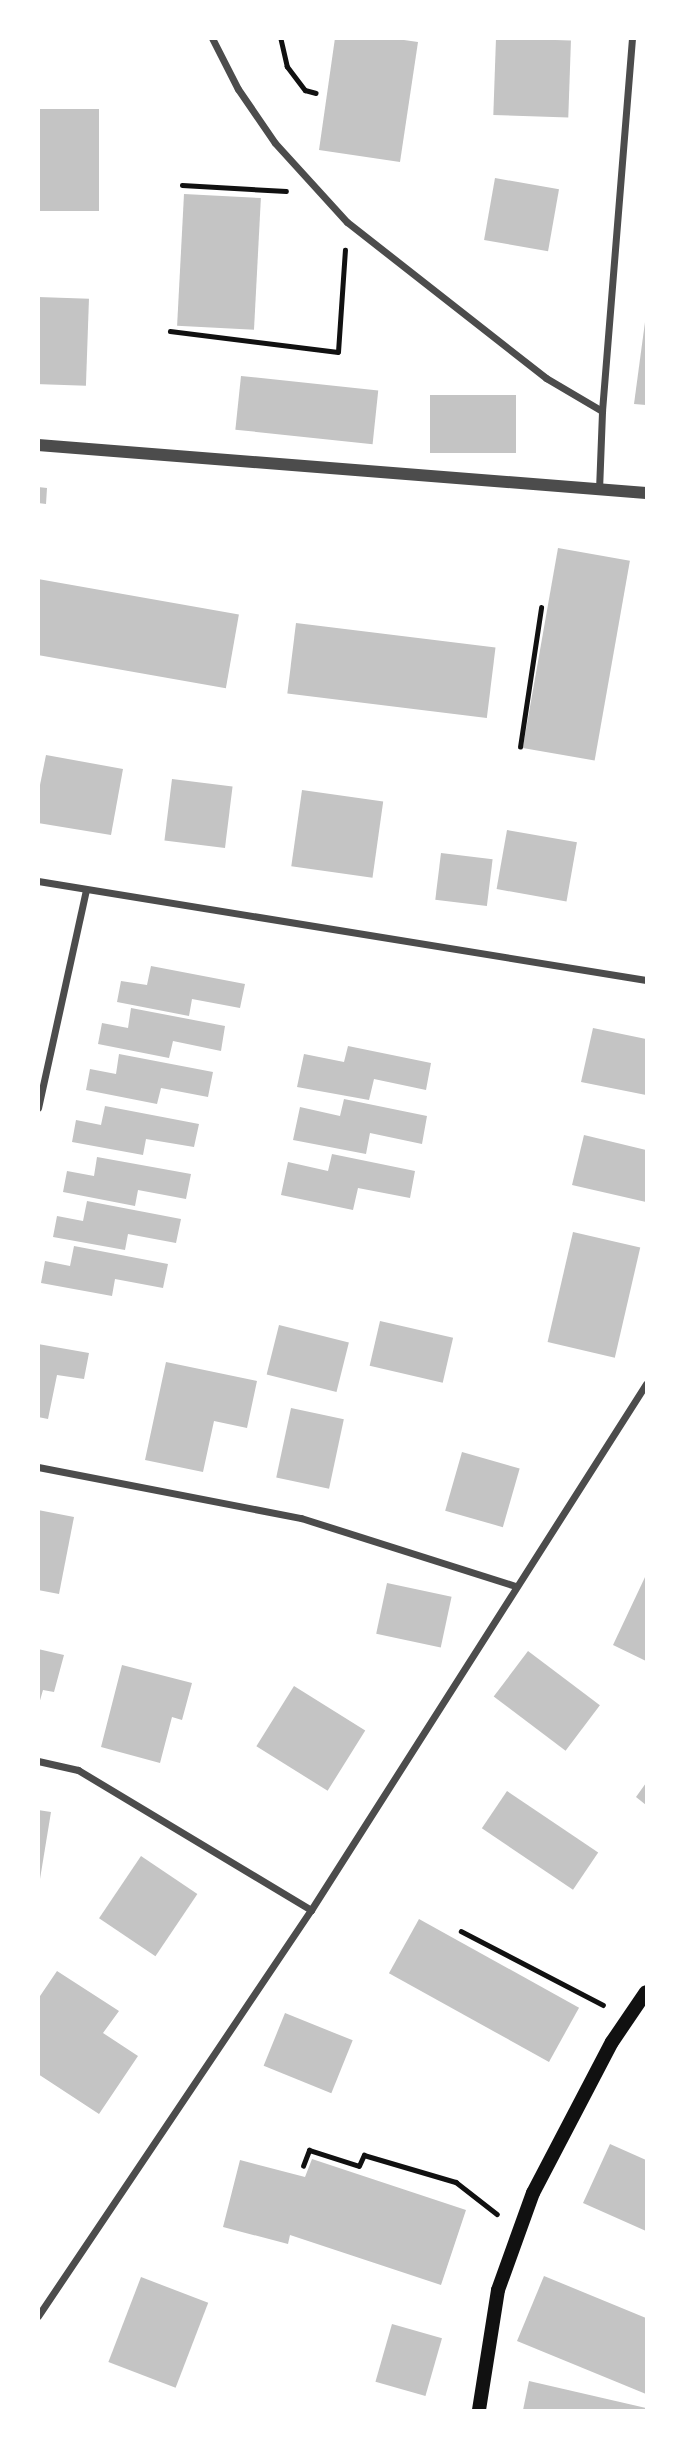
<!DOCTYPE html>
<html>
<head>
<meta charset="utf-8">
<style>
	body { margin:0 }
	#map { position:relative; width:685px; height:2449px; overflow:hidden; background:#fff; font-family:Spectral,serif }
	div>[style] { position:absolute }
	.building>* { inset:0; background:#c4c4c4; transform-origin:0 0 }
	.path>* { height:4.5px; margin:-2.25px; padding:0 2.25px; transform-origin:2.25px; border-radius:2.25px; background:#111 }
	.minor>* { height:7px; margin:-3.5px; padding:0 3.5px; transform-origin:3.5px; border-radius:3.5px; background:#4c4c4c }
	.tertiary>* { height:12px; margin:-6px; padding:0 6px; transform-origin:6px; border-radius:6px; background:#4c4c4c }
	.secondary>* { height:14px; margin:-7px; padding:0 7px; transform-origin:7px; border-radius:7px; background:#111 }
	span { translate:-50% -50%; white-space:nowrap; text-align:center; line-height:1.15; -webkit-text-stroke:5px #fff; paint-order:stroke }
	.frame { position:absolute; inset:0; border:40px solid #fff; pointer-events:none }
</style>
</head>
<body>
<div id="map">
	<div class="building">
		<div style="clip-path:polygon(335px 38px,390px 38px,418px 42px,400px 162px,319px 150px)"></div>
		<div style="left:496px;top:38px;width:75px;height:77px;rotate:2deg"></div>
		<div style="left:99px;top:109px;width:102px;height:60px;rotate:90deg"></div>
		<div style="left:495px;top:178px;width:65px;height:63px;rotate:10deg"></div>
		<div style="left:184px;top:194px;width:77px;height:132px;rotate:3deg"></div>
		<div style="left:38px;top:297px;width:51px;height:87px;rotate:2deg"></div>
		<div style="clip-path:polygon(645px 322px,646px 322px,646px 405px,634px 404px)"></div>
		<div style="left:241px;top:376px;width:138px;height:54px;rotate:6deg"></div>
		<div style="left:430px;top:395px;width:86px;height:58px"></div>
		<div style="clip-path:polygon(38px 487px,47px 488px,46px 504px,38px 503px)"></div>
		<div style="left:558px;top:548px;width:73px;height:203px;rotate:10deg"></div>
		<div style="left:38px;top:579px;width:204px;height:75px;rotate:10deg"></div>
		<div style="left:296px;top:623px;width:201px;height:71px;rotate:7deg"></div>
		<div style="clip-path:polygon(46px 755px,123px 769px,111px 835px,38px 823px,38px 795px)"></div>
		<div style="left:172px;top:779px;width:61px;height:62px;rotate:7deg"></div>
		<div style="left:302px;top:790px;width:82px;height:77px;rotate:8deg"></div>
		<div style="left:507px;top:830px;width:71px;height:60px;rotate:10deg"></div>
		<div style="left:441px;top:853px;width:52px;height:47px;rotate:7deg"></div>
		<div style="clip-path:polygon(151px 966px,245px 984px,240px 1008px,192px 999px,189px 1016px,117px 1002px,121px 981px,147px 985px)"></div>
		<div style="clip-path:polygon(131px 1008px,225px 1026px,221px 1051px,173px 1041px,169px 1058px,98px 1044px,102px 1023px,128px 1028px)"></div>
		<div style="clip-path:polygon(593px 1028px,646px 1039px,646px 1095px,581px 1082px)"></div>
		<div style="clip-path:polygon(348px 1046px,431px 1063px,426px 1090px,374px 1079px,369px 1100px,297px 1087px,304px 1054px,344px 1062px)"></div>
		<div style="clip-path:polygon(119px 1054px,213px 1072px,208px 1097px,161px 1088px,157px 1104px,86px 1090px,90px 1069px,116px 1074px)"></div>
		<div style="clip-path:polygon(344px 1099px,427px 1116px,422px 1144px,370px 1133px,366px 1154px,293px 1140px,300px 1107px,340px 1116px)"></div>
		<div style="clip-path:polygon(105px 1106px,199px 1124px,194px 1147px,146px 1139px,143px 1155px,72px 1142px,76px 1120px,101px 1125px)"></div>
		<div style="clip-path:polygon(584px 1135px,646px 1150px,646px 1202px,572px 1185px)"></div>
		<div style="clip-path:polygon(332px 1154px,415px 1171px,410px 1198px,358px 1188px,353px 1210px,281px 1195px,288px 1162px,328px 1171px)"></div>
		<div style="clip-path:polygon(97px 1157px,191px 1174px,186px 1199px,138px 1190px,135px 1206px,63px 1192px,67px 1171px,94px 1176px)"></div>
		<div style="clip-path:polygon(87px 1201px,181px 1219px,176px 1243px,128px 1234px,125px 1250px,53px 1237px,57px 1216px,83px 1221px)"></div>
		<div style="left:573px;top:1232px;width:69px;height:113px;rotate:13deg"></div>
		<div style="clip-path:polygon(74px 1246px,168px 1264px,163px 1288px,115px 1279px,112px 1296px,41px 1283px,45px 1261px,70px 1266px)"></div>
		<div style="left:380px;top:1321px;width:75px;height:46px;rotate:13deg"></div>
		<div style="left:279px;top:1325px;width:72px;height:51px;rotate:14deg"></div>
		<div style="clip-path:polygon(38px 1344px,89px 1353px,84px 1379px,57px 1375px,48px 1419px,38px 1417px)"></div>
		<div style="clip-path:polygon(166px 1362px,257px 1381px,247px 1428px,214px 1421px,203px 1472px,145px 1460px)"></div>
		<div style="left:291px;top:1408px;width:54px;height:71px;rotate:12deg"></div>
		<div style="left:462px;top:1452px;width:60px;height:61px;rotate:16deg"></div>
		<div style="clip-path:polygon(38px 1510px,74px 1517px,59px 1594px,38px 1590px)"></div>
		<div style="clip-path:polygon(646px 1575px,646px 1661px,613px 1645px)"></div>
		<div style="left:387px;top:1583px;width:66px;height:52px;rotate:12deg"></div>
		<div style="clip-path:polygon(38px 1649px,64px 1655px,54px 1692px,43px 1690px,39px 1704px)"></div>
		<div style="left:528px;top:1651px;width:90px;height:57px;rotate:37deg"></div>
		<div style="clip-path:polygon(122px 1665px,192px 1683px,182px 1720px,172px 1717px,160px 1763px,101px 1747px)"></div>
		<div style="left:294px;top:1686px;width:84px;height:71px;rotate:32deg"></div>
		<div style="clip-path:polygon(646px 1783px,646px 1805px,636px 1797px)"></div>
		<div style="left:507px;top:1791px;width:110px;height:45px;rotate:34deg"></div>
		<div style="clip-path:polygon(38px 1810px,51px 1812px,40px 1879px,38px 1879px)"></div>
		<div style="left:141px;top:1856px;width:68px;height:75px;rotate:34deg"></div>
		<div style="left:419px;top:1919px;width:183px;height:62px;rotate:29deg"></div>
		<div style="clip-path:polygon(57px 1971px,119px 2011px,103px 2033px,138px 2056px,99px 2114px,38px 2074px,38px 1999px)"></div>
		<div style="left:285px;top:2013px;width:73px;height:57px;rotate:22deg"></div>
		<div style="clip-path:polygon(610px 2144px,646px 2160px,646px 2231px,583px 2203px)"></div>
		<div style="clip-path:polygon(312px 2159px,466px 2210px,441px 2285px,290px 2235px,288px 2244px,223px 2227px,240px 2160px,305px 2177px)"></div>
		<div style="clip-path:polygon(544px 2276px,646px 2318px,646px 2394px,517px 2341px)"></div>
		<div style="left:141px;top:2277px;width:72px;height:91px;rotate:21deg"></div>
		<div style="left:392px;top:2324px;width:52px;height:60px;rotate:16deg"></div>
		<div style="clip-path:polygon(529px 2381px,646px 2408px,646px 2410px,523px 2410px)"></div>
	</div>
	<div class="path">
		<div style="left:281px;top:39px;width:28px;rotate:77deg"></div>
		<div style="left:287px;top:66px;width:30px;rotate:53deg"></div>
		<div style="left:305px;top:90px;width:11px;rotate:15deg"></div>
		<div style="left:182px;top:185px;width:104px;rotate:3.3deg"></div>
		<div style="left:170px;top:331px;width:169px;rotate:7.1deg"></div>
		<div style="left:338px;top:352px;width:102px;rotate:-86.1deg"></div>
		<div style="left:520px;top:747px;width:141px;rotate:-81.4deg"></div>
		<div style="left:461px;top:1931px;width:160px;rotate:27.5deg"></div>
		<div style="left:303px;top:2166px;width:17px;rotate:-69deg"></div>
		<div style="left:309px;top:2150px;width:52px;rotate:17.7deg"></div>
		<div style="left:359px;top:2166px;width:12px;rotate:-66deg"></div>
		<div style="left:364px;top:2155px;width:96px;rotate:16.4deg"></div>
		<div style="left:456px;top:2182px;width:52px;rotate:38deg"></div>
	</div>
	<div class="minor">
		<div style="left:212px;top:38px;width:57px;rotate:63deg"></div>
		<div style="left:238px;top:89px;width:65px;rotate:55.6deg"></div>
		<div style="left:275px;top:143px;width:107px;rotate:47.7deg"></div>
		<div style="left:347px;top:222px;width:253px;rotate:38.1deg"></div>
		<div style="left:546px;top:378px;width:65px;rotate:30.5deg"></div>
		<div style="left:599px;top:490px;width:79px;rotate:-87.8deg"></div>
		<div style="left:602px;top:411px;width:374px;rotate:-85.4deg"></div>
		<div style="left:38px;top:881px;width:616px;rotate:9.25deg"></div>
		<div style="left:38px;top:1108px;width:223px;rotate:-77.6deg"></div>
		<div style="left:38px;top:1467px;width:268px;rotate:11deg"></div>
		<div style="left:301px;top:1518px;width:225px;rotate:17.6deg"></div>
		<div style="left:38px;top:1761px;width:41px;rotate:12.7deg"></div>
		<div style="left:78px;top:1770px;width:272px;rotate:31deg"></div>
		<div style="left:38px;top:2316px;width:489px;rotate:-56.1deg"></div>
		<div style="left:311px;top:1910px;width:624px;rotate:-57.51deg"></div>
	</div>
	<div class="tertiary">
		<div style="left:38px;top:445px;width:610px;rotate:4.51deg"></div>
	</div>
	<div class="secondary">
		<div style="left:479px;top:2410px;width:121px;rotate:-81deg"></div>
		<div style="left:498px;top:2290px;width:103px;rotate:-70.2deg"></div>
		<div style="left:533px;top:2193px;width:170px;rotate:-62.4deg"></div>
		<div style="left:612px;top:2042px;width:60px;rotate:-55.8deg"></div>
	</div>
	<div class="frame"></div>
</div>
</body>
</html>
